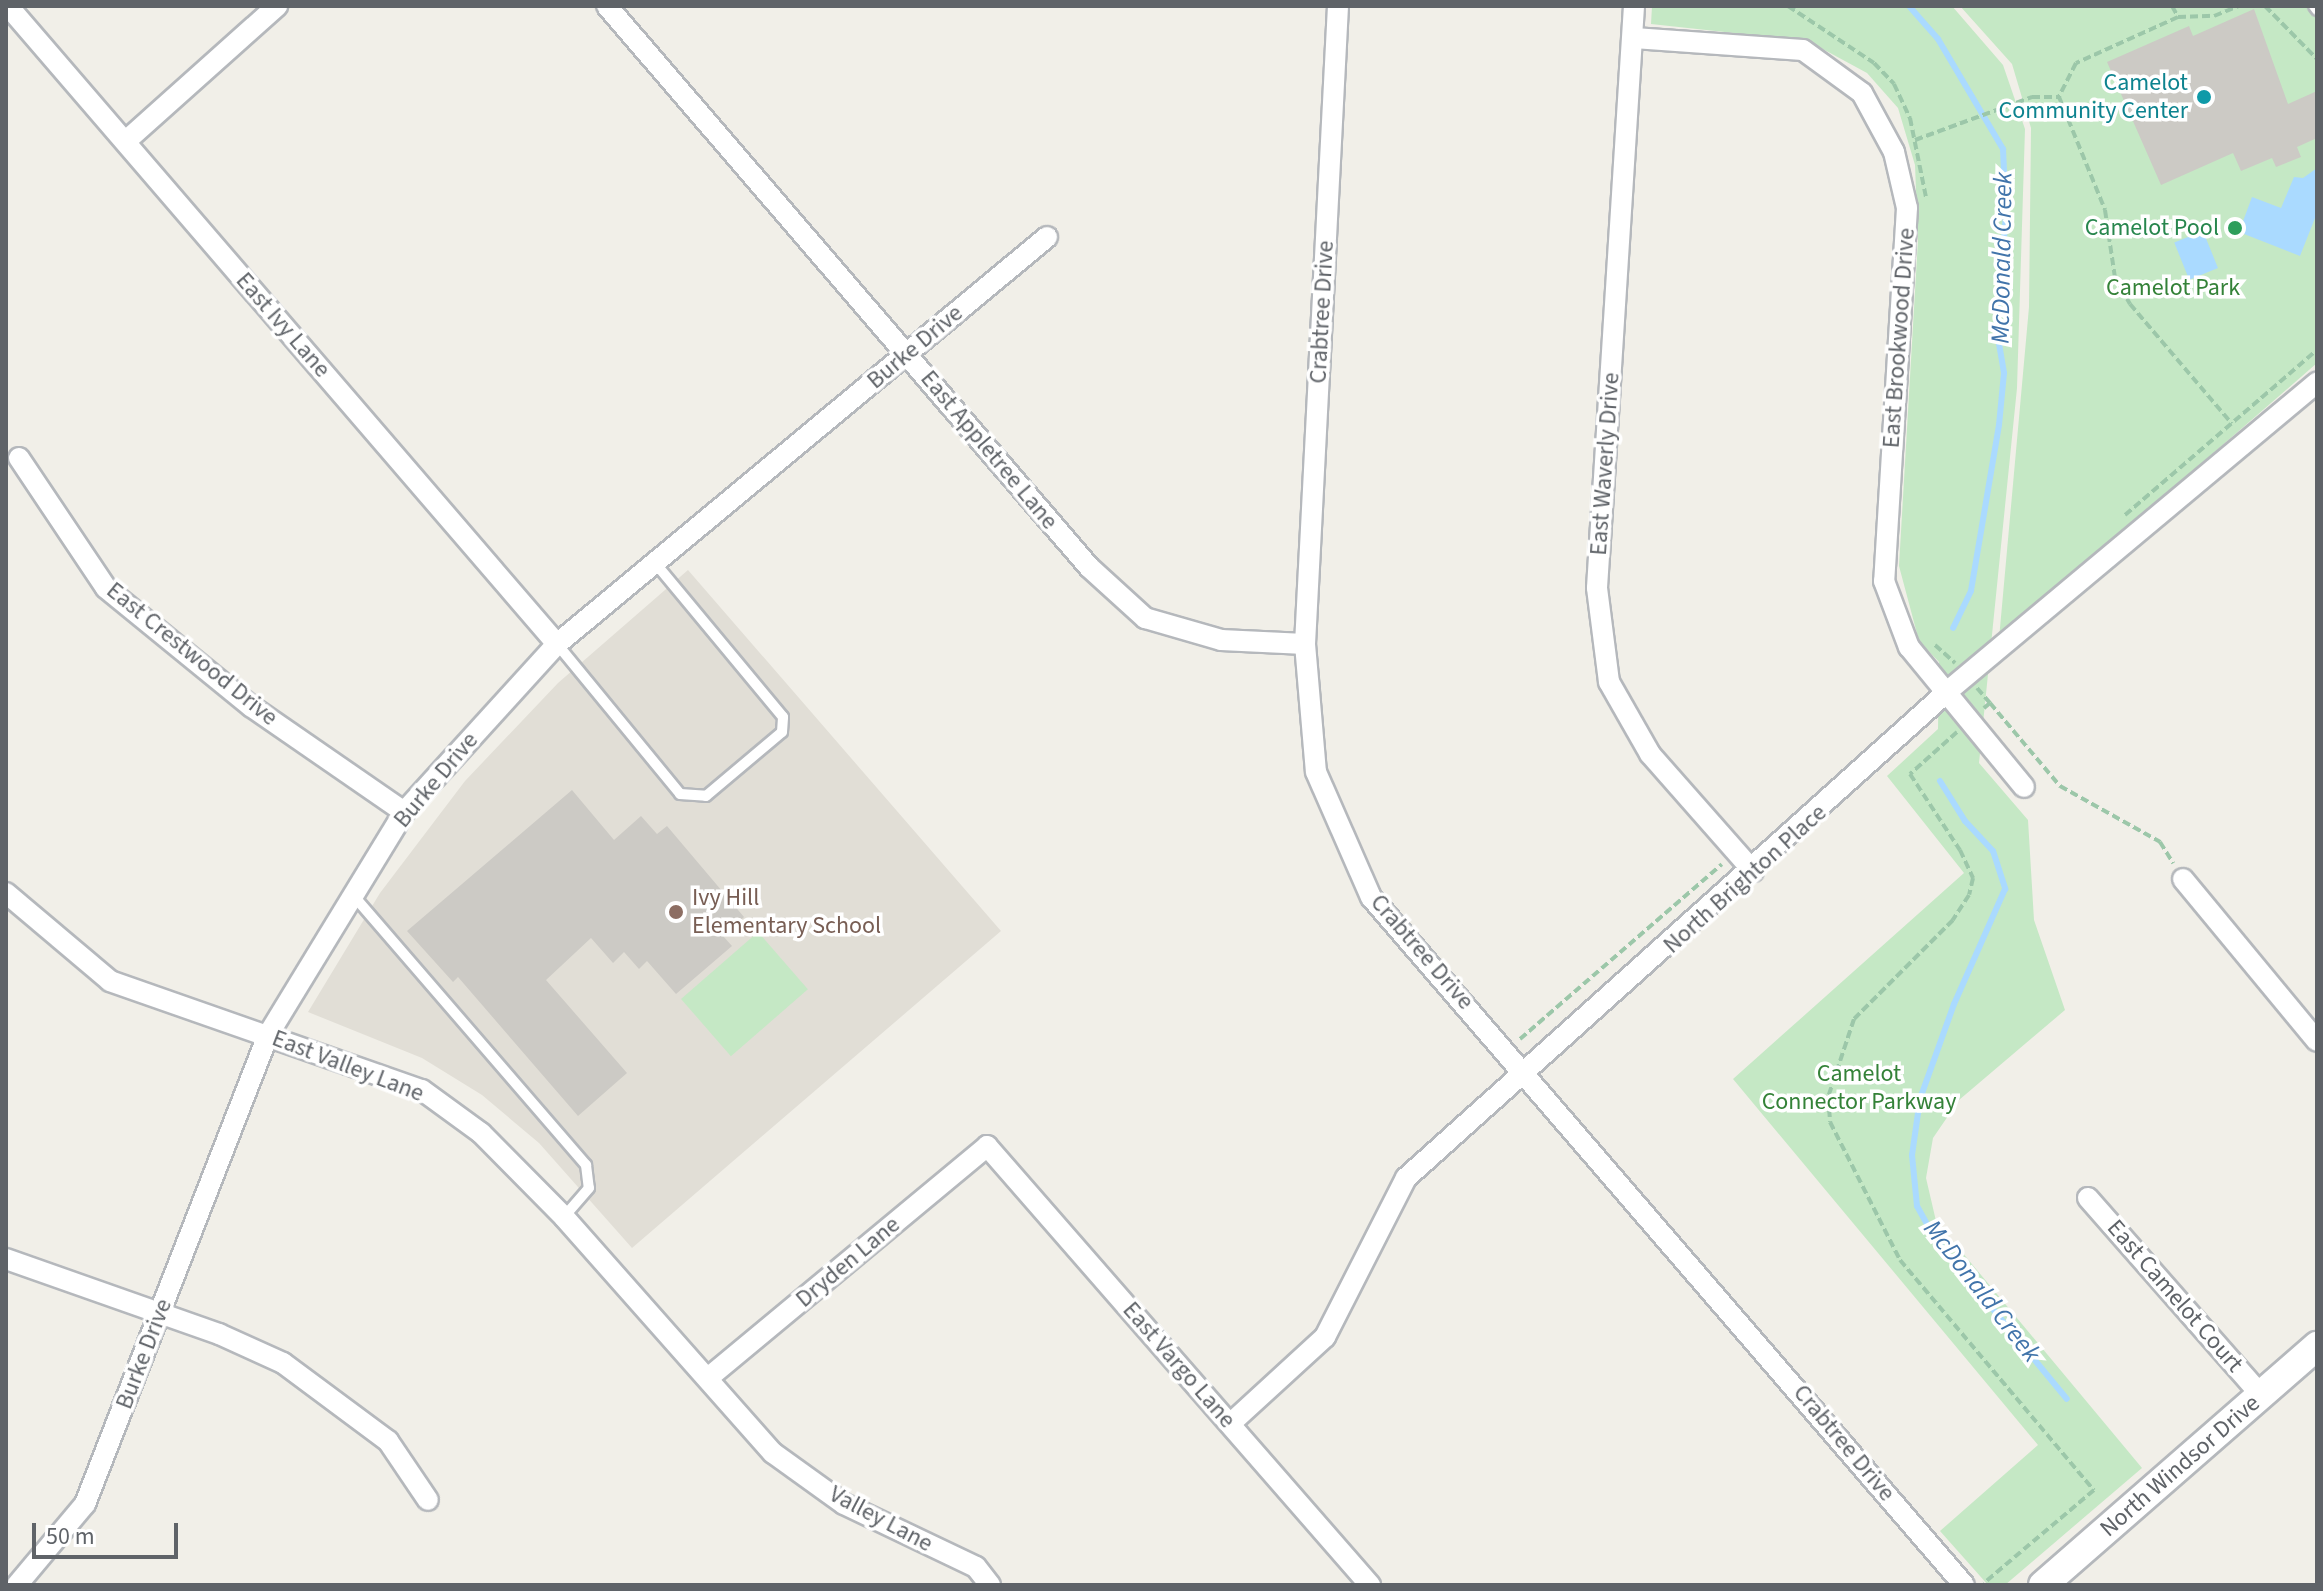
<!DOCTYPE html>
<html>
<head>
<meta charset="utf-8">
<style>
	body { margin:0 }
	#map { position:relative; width:2323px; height:1591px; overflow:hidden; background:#f1efe8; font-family:"Source Sans 3",sans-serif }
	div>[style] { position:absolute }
	.education>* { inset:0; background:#e1ded6 }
	.green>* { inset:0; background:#c5e8c5; transform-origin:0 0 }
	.water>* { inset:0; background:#aadaff; transform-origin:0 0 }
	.stream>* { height:6px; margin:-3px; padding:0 3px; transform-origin:3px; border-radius:3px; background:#aadaff }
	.building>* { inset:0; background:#cccac5 }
	.path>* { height:4px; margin-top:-2px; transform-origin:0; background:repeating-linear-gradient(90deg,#9cc7a9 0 8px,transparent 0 12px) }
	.roads { filter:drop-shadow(2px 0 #b5b8bc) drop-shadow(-2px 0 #b5b8bc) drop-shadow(0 2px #b5b8bc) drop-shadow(0 -2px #b5b8bc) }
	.service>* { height:10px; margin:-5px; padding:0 5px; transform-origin:5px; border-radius:5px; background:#fff }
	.minor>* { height:20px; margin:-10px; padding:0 10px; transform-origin:10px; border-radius:10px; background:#fff }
	.secondary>* { height:28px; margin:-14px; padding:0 14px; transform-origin:14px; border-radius:14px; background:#fff }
	.dots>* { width:22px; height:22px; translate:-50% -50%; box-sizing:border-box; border:4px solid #fff; border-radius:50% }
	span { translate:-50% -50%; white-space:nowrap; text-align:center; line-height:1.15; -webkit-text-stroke:7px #fff; paint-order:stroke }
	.culture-label { font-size:24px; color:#0d838f }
	.right { translate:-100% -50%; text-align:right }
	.leisure-label { font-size:24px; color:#27864d }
	.park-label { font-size:24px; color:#348238 }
	.street-label { font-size:24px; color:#5f6368 }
	.education-label { font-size:24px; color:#785e54 }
	.left { translate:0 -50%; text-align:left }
	.water-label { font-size:26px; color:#4174aa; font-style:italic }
	.frame { position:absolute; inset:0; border:8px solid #5f6368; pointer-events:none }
	.scale { position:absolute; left:32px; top:1523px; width:146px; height:36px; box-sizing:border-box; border:4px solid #5f6368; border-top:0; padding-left:10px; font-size:24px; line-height:28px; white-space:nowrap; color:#5f6368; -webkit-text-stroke:6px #fff; paint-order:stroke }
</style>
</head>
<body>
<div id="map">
	<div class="education">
		<div style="clip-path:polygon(688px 570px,1001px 931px,632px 1248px,539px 1143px,482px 1095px,422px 1058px,308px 1012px,380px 893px,465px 781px,558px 683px)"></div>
	</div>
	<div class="green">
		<div style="clip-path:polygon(1652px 6px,1952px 6px,2003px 65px,2025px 129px,2017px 388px,1979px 763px,2028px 820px,2034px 920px,2065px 1010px,1959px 1100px,1933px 1138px,1926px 1178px,1936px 1221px,2142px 1468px,2005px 1585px,1988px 1585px,1940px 1531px,2038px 1445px,1733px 1079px,1964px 873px,1887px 776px,1938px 729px,1939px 662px,1919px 641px,1899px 566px,1918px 240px,1915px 165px,1898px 108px,1867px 73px,1808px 41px,1651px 24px)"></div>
		<div style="clip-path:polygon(1960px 6px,2317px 6px,2317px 363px,1999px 639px,2029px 307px,2031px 128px,2012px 64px)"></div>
		<div style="left:758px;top:932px;width:76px;height:102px;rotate:49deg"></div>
	</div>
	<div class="water">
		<div style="clip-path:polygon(2317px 168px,2317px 213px,2300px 256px,2239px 232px,2252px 197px,2281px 208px,2294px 177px,2303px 178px)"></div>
		<div style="left:2203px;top:231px;width:40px;height:31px;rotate:68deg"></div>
	</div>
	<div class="stream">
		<div style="left:1909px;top:6px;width:44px;rotate:48.7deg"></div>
		<div style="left:1938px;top:39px;width:128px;rotate:59.4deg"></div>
		<div style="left:2003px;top:149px;width:66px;rotate:87.4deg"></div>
		<div style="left:2006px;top:215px;width:111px;rotate:95.1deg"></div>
		<div style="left:1996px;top:326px;width:48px;rotate:80.3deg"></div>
		<div style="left:2004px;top:373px;width:52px;rotate:95.5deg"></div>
		<div style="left:1999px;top:425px;width:168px;rotate:99.6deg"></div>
		<div style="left:1971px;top:591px;width:41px;rotate:115.9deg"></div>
		<div style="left:1940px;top:781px;width:47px;rotate:58deg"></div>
		<div style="left:1965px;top:821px;width:41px;rotate:47deg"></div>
		<div style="left:1993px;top:851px;width:40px;rotate:72deg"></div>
		<div style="left:2005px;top:889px;width:126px;rotate:113.9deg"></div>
		<div style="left:1954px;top:1004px;width:101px;rotate:109.7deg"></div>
		<div style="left:1920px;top:1099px;width:57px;rotate:98.1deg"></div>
		<div style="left:1912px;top:1155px;width:51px;rotate:84.4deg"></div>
		<div style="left:1917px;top:1206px;width:38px;rotate:61deg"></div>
		<div style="left:1935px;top:1239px;width:207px;rotate:50.5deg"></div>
	</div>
	<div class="building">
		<div style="clip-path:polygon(2254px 9px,2288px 104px,2317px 91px,2317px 138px,2297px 147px,2301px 157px,2276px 167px,2272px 158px,2241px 171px,2233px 153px,2161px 185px,2107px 62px,2189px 26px,2193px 36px)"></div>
		<div style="clip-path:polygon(572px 790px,614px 840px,641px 816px,657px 834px,667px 826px,744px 917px,723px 936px,732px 946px,676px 994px,647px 961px,639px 969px,624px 952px,613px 963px,591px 938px,546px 980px,627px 1073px,578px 1116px,458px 977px,453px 982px,407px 931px)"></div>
	</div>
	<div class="path">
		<div style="left:1788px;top:6px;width:103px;rotate:33.5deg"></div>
		<div style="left:1874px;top:63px;width:29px;rotate:46deg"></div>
		<div style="left:1894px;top:84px;width:38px;rotate:65deg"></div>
		<div style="left:1910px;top:118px;width:81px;rotate:78.6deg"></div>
		<div style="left:2172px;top:6px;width:13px;rotate:61deg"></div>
		<div style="left:2178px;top:17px;width:112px;rotate:155.7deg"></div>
		<div style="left:2076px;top:63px;width:38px;rotate:117deg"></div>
		<div style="left:2059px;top:97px;width:122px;rotate:67.8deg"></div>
		<div style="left:2105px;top:210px;width:69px;rotate:81.6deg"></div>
		<div style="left:2115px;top:278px;width:30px;rotate:60deg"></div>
		<div style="left:2130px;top:304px;width:157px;rotate:49.6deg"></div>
		<div style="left:2265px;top:6px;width:74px;rotate:45.5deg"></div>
		<div style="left:2178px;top:17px;width:36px;rotate:-2deg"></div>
		<div style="left:2214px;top:16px;width:27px;rotate:-22deg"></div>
		<div style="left:1915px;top:140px;width:125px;rotate:-20.2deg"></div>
		<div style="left:2032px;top:97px;width:27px"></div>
		<div style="left:2125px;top:515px;width:253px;rotate:-40.7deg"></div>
		<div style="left:1935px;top:645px;width:27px;rotate:42deg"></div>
		<div style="left:1977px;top:688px;width:20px;rotate:49deg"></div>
		<div style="left:1990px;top:703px;width:8px;rotate:140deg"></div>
		<div style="left:1990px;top:703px;width:109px;rotate:49.9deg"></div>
		<div style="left:2060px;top:786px;width:115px;rotate:29.2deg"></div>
		<div style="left:2160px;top:842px;width:25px;rotate:58deg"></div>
		<div style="left:1957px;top:732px;width:63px;rotate:138.2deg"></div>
		<div style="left:1910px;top:774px;width:91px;rotate:56.7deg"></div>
		<div style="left:1960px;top:850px;width:31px;rotate:65deg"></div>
		<div style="left:1973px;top:878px;width:17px;rotate:103deg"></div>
		<div style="left:1969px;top:895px;width:30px;rotate:123deg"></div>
		<div style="left:1953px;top:920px;width:140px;rotate:135deg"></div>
		<div style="left:1854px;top:1019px;width:82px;rotate:108.4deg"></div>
		<div style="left:1828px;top:1097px;width:25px;rotate:85deg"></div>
		<div style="left:1830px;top:1122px;width:155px;rotate:63.1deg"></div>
		<div style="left:1900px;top:1260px;width:301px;rotate:49.9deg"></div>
		<div style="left:2094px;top:1490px;width:144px;rotate:139.8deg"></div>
		<div style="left:1520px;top:1039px;width:267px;rotate:-40.9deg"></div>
	</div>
	<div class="roads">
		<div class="service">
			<div style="left:2314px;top:6px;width:5px;rotate:53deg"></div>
			<div style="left:557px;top:644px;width:194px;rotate:50.6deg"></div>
			<div style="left:680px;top:794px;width:26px;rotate:4deg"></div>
			<div style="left:706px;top:796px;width:99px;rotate:-40.1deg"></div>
			<div style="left:782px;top:732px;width:15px;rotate:-86deg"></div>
			<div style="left:783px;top:717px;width:200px;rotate:-129.7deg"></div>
			<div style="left:353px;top:895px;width:357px;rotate:49.2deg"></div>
			<div style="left:586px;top:1165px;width:23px;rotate:83deg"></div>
			<div style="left:589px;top:1188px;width:38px;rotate:131deg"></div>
		</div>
		<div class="minor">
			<div style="left:8px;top:6px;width:842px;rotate:49.29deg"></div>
			<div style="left:607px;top:6px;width:740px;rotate:49.33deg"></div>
			<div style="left:1089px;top:567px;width:76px;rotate:42.3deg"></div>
			<div style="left:1145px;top:618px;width:79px;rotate:16.1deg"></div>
			<div style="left:1221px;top:640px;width:84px;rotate:2.7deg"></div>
			<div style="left:1338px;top:6px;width:639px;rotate:92.96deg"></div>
			<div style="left:1305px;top:644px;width:128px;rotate:85.1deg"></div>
			<div style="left:1316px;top:772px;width:137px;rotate:66.3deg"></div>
			<div style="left:1371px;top:897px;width:908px;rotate:49.24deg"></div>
			<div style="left:1634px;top:6px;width:583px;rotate:93.64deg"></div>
			<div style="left:1597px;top:588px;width:95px;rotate:82.7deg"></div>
			<div style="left:1609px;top:682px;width:83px;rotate:60.3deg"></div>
			<div style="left:1650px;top:754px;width:156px;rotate:48.6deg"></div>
			<div style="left:1634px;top:38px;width:169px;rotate:4.1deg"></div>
			<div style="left:1803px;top:50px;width:73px;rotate:36.1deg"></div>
			<div style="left:1862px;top:93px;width:67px;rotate:61.5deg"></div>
			<div style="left:1894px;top:152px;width:57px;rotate:76.9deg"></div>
			<div style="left:1907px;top:208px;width:374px;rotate:93.5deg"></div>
			<div style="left:1884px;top:581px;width:71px;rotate:69.3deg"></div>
			<div style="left:1909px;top:647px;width:181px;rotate:50.6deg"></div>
			<div style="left:126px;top:141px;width:203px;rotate:-41.8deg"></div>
			<div style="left:19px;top:458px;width:156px;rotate:56.2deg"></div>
			<div style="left:106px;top:588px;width:188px;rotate:39.2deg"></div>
			<div style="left:252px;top:707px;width:185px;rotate:34.6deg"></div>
			<div style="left:2183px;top:879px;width:210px;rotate:50.4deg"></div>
			<div style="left:6px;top:893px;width:136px;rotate:40.2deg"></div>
			<div style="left:110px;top:981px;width:330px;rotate:19.3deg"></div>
			<div style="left:422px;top:1090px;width:73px;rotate:36.1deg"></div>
			<div style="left:481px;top:1133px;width:118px;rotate:45.3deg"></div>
			<div style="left:564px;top:1217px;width:315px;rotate:48.5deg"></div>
			<div style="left:773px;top:1453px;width:87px;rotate:35.7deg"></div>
			<div style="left:844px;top:1504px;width:146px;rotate:25.5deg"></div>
			<div style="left:976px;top:1567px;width:23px;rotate:52deg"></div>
			<div style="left:2088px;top:1198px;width:262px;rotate:48.7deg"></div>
			<div style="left:6px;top:1259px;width:226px;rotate:19.4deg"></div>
			<div style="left:219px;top:1334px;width:70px;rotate:24.4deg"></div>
			<div style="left:283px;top:1363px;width:131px;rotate:36.6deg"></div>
			<div style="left:388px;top:1441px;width:71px;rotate:55.9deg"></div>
			<div style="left:708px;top:1378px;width:363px;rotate:-39.7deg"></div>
			<div style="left:987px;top:1146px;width:583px;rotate:48.9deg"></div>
			<div style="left:1230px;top:1424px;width:129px;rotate:-42.5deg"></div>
			<div style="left:1325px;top:1337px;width:178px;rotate:-63deg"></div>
			<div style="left:1406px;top:1178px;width:729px;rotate:-41.94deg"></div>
			<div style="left:1948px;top:691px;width:481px;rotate:-39.9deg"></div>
			<div style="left:17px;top:1585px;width:106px;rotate:-50deg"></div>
			<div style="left:85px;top:1504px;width:503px;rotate:-68.68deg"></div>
			<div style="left:268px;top:1035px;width:261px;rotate:-58.6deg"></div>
			<div style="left:404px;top:812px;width:227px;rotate:-47.7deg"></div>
			<div style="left:557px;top:644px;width:637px;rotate:-39.71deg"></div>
		</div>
		<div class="secondary">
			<div style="left:2043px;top:1585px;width:364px;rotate:-41.1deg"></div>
		</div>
	</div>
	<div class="dots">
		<div style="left:2204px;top:97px;background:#0f9aa8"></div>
		<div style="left:2235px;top:228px;background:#2e9e5b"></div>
		<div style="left:676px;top:912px;background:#8d6e63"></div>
	</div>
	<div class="culture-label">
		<span class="right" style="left:2188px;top:97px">Camelot<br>Community Center</span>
	</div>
	<div class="leisure-label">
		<span class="right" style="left:2219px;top:228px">Camelot Pool</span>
	</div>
	<div class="park-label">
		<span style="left:2173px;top:288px">Camelot Park</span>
		<span style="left:1859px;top:1088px">Camelot<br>Connector Parkway</span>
	</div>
	<div class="street-label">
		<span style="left:1322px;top:312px;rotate:-87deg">Crabtree Drive</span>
		<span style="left:283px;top:325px;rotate:49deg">East Ivy Lane</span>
		<span style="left:1899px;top:338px;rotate:-86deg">East Brookwood Drive</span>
		<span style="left:915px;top:347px;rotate:-40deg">Burke Drive</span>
		<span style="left:989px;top:450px;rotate:50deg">East Appletree Lane</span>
		<span style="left:1605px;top:464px;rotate:-86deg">East Waverly Drive</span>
		<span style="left:192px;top:654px;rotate:39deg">East Crestwood Drive</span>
		<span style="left:436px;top:780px;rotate:-50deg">Burke Drive</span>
		<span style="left:1745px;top:879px;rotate:-42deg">North Brighton Place</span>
		<span style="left:1422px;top:952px;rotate:49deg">Crabtree Drive</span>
		<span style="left:348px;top:1066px;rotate:21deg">East Valley Lane</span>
		<span style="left:848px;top:1262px;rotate:-40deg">Dryden Lane</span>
		<span style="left:2175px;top:1296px;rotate:49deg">East Camelot Court</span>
		<span style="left:144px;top:1354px;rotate:-69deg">Burke Drive</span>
		<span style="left:1179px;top:1365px;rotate:49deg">East Vargo Lane</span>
		<span style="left:1844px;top:1443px;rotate:50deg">Crabtree Drive</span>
		<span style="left:2180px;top:1466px;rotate:-41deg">North Windsor Drive</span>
		<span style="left:881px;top:1519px;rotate:28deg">Valley Lane</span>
	</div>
	<div class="education-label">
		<span class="left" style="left:692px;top:912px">Ivy Hill<br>Elementary School</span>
	</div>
	<div class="water-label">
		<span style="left:2002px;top:258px;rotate:-89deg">McDonald Creek</span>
		<span style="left:1982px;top:1291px;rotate:52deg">McDonald Creek</span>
	</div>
	<div class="frame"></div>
	<div class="scale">50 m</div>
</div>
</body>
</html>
